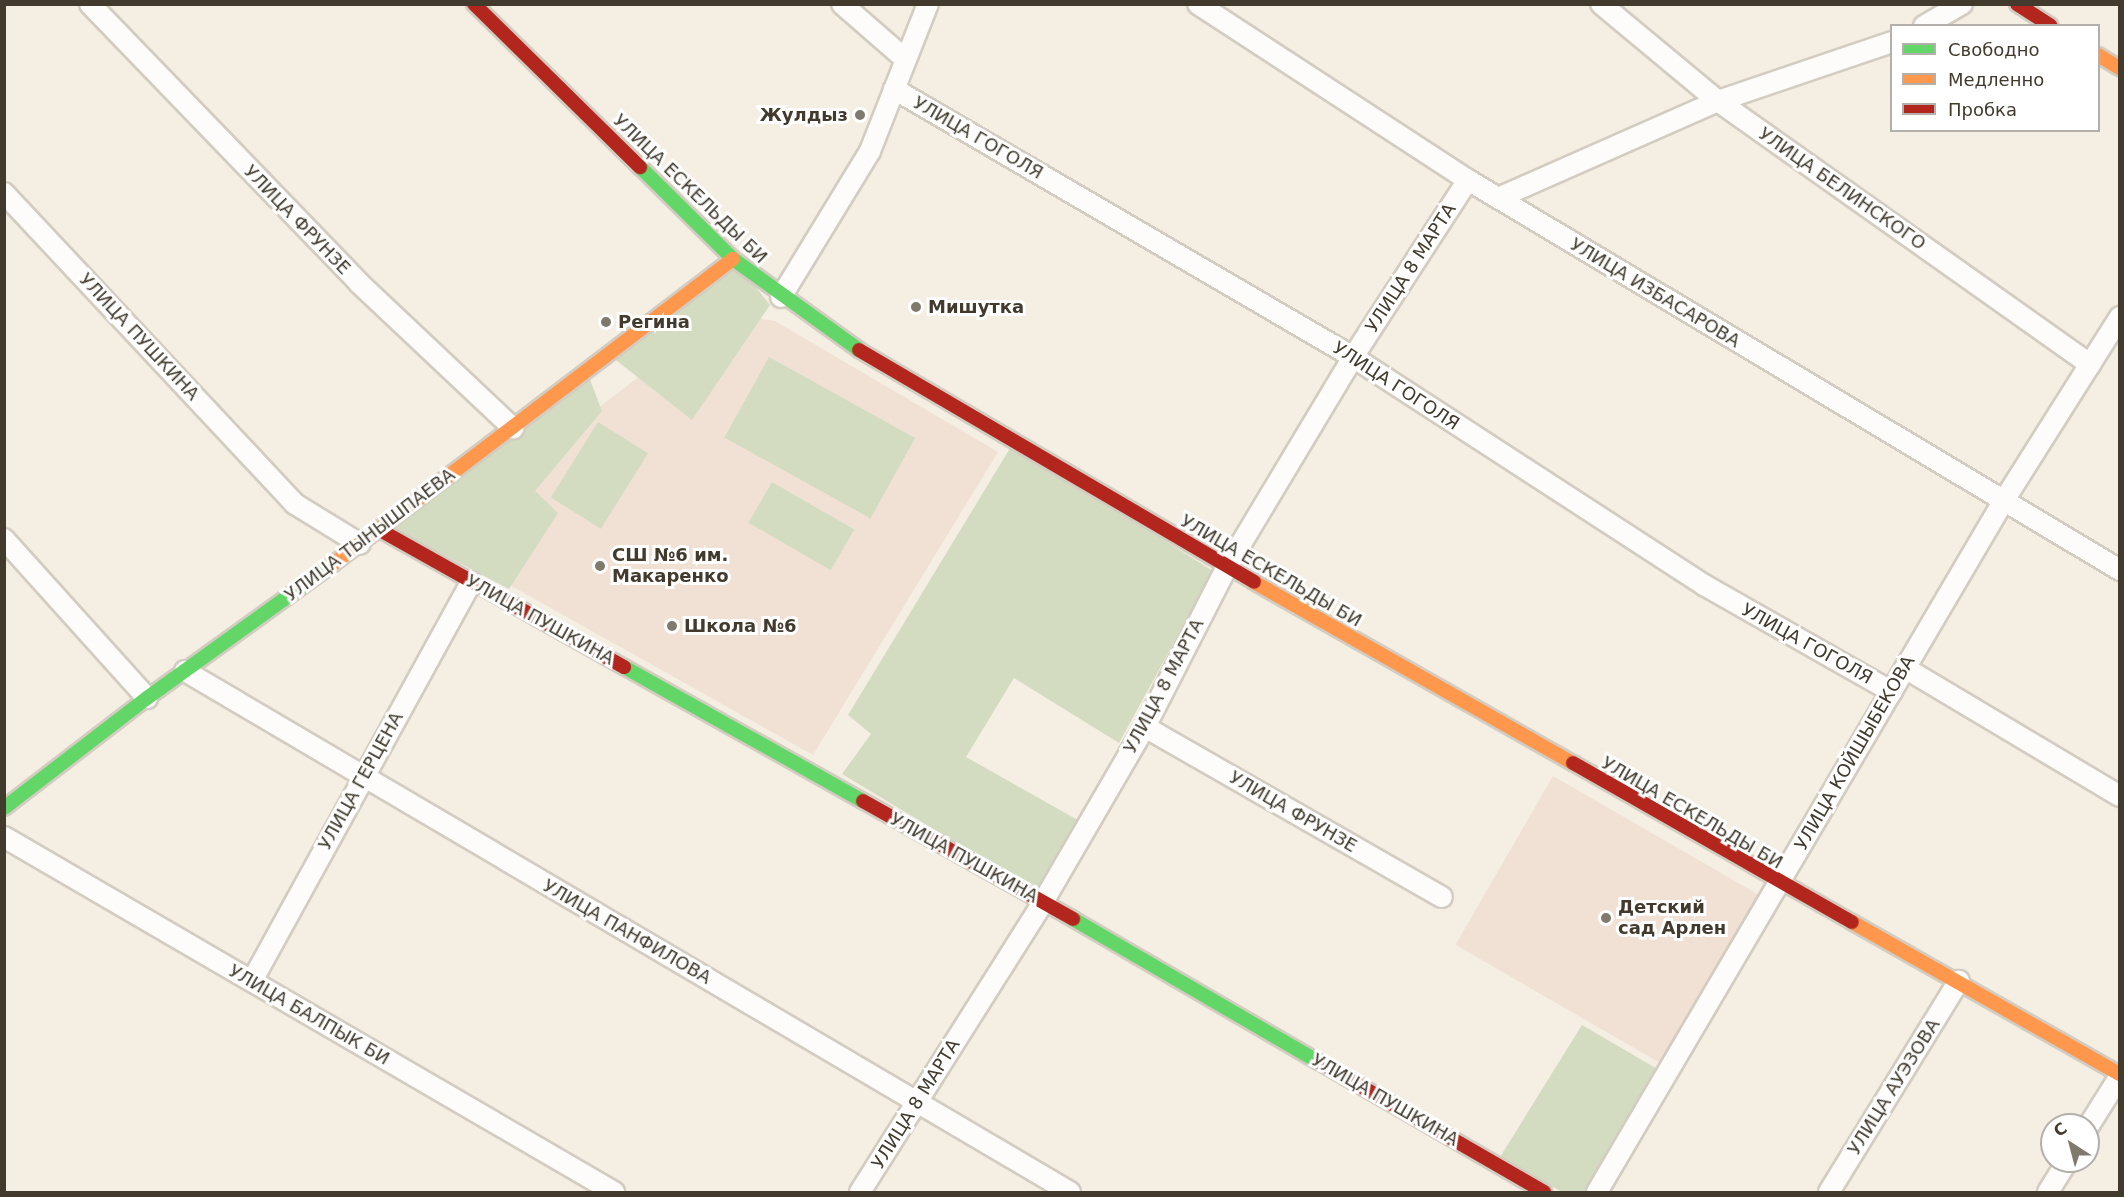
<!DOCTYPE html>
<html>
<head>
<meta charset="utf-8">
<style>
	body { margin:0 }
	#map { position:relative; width:2124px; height:1197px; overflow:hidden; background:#f5eee3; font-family:"DejaVu Sans",sans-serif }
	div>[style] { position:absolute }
	.education>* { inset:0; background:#f0e1d4; transform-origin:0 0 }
	.green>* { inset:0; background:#d3dcc1; transform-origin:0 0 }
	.roads { filter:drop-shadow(2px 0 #d3ccc1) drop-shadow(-2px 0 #d3ccc1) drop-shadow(0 2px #d3ccc1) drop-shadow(0 -2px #d3ccc1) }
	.street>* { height:20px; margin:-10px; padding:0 10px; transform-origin:10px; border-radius:10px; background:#fefcfb }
	.fast>* { height:14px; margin:-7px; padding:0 7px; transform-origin:7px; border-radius:7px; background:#63d668 }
	.slow>* { height:14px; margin:-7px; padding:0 7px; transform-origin:7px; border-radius:7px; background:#ff974d }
	.jam>* { height:14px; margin:-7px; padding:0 7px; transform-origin:7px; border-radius:7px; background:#b3261e }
	.dots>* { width:16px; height:16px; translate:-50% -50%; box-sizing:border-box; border:3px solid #fff; border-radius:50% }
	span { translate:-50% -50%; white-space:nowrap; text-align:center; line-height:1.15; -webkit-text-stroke:6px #fff; paint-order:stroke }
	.poi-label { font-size:18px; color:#413a2d; font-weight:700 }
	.right { translate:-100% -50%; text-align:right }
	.left { translate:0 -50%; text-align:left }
	.street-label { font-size:18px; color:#413a2d }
	.frame { position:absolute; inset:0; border:6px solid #413a2d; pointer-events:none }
	.legend { position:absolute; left:1890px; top:24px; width:210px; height:108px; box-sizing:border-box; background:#fff; border:2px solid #b3b0ab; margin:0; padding:8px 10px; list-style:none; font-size:18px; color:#413a2d }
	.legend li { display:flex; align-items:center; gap:12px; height:30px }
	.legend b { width:30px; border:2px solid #b3b0ab }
	.north { position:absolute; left:2040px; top:1113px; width:60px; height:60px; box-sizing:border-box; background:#fff; border:2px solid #b3b0ab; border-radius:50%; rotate:324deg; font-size:16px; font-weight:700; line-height:24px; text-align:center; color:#413a2d }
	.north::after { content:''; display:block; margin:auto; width:21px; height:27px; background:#80796d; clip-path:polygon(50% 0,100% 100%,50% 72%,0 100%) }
</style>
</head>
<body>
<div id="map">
	<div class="education">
		<div style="clip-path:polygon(756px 318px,775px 321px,998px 452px,813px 755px,426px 538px,701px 330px)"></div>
		<div style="left:1553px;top:776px;width:238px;height:195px;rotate:30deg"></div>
	</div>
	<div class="green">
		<div style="clip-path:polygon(736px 262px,770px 305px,692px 420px,612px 357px)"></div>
		<div style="left:769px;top:357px;width:167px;height:92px;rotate:29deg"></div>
		<div style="clip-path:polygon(589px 377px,602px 411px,535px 491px,558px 513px,509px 589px,395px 529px)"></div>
		<div style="left:598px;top:422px;width:59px;height:89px;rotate:32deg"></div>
		<div style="clip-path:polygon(1012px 445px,1213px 571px,1119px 743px,1014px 678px,966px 757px,1083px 823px,1038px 892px,842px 774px,871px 734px,848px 715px)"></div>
		<div style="left:772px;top:482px;width:95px;height:47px;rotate:30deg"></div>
		<div style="clip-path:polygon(1582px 1025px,1659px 1070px,1590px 1192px,1562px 1192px,1500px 1157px)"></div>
	</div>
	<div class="roads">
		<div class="street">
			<div style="left:90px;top:4px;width:388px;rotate:46deg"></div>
			<div style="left:359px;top:283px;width:212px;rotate:43.3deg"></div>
			<div style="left:842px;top:4px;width:84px;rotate:41.1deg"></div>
			<div style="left:1198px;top:4px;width:322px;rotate:33.1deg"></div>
			<div style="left:1468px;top:180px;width:760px;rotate:30.89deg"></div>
			<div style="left:1601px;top:4px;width:152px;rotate:39.7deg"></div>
			<div style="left:1718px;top:101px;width:456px;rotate:35.3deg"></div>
			<div style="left:1924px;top:26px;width:44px;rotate:-30.1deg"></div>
			<div style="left:894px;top:89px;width:532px;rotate:30.28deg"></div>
			<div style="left:1353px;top:357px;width:419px;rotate:33deg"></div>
			<div style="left:1704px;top:585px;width:216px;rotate:29.6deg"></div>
			<div style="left:4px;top:193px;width:426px;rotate:46.9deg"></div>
			<div style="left:295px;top:504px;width:76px;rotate:31.6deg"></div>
			<div style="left:1498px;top:198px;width:240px;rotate:-23.8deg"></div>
			<div style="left:1718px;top:101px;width:184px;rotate:-18.7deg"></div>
			<div style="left:781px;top:297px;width:171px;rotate:-58.6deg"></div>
			<div style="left:870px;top:151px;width:158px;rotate:-68.5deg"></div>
			<div style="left:4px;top:539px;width:214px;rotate:48deg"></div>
			<div style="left:1905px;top:668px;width:250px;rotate:30.8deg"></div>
			<div style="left:185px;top:671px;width:1027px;rotate:30.49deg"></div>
			<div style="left:1145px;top:727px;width:342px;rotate:29.8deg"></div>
			<div style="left:4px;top:837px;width:706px;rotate:30.2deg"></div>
			<div style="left:252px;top:981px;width:455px;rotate:-61.2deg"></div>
			<div style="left:2088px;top:1127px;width:60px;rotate:-57.9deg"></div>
			<div style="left:860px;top:1192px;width:343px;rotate:-57.7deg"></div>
			<div style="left:1043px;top:902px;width:203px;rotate:-59.8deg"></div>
			<div style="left:1145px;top:727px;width:180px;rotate:-62.9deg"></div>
			<div style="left:1227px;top:567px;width:245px;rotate:-59deg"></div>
			<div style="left:1353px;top:357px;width:211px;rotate:-57deg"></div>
			<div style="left:1597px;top:1192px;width:801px;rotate:-59.53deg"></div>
			<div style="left:2003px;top:502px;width:219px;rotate:-57.7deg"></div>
			<div style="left:1829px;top:1192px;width:248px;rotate:-58.4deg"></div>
			<div style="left:2048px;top:1192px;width:36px;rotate:-58deg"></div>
		</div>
		<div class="fast">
			<div style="left:640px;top:167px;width:131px;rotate:44.7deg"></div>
			<div style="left:733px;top:259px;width:155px;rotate:35.8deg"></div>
			<div style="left:624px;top:667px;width:274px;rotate:29.3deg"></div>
			<div style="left:4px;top:808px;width:180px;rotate:-37.6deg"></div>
			<div style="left:147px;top:698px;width:229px;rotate:-35.8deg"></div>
			<div style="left:1073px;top:919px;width:285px;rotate:30.2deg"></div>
		</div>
		<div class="slow">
			<div style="left:2098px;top:55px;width:26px;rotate:31deg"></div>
			<div style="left:333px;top:564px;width:503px;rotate:-37.33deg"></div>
			<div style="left:1254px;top:582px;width:367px;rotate:29.6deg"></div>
			<div style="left:1852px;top:922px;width:308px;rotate:29.6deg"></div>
		</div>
		<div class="jam">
			<div style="left:474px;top:4px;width:233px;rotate:44.5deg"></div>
			<div style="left:2017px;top:4px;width:40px;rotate:32.9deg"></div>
			<div style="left:859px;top:350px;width:458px;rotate:30.4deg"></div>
			<div style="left:380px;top:530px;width:280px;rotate:29.3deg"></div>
			<div style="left:1573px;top:763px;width:321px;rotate:29.7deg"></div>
			<div style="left:863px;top:801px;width:241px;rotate:29.3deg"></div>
			<div style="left:1319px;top:1062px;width:260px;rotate:30deg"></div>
		</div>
	</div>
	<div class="dots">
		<div style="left:860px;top:115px;background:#80796d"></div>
		<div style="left:916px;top:307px;background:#80796d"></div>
		<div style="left:606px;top:322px;background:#80796d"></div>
		<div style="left:600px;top:566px;background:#80796d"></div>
		<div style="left:672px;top:626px;background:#80796d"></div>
		<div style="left:1606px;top:918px;background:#80796d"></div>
	</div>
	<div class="poi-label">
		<span class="right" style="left:848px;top:115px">Жулдыз</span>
		<span class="left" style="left:928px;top:307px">Мишутка</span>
		<span class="left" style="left:618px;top:322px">Регина</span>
		<span class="left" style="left:612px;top:566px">СШ №6 им.<br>Макаренко</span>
		<span class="left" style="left:684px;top:626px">Школа №6</span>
		<span class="left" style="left:1618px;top:918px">Детский<br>сад Арлен</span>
	</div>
	<div class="street-label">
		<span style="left:978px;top:138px;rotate:30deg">УЛИЦА ГОГОЛЯ</span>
		<span style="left:690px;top:189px;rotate:44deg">УЛИЦА ЕСКЕЛЬДЫ БИ</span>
		<span style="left:1842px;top:189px;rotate:35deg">УЛИЦА БЕЛИНСКОГО</span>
		<span style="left:297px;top:220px;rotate:46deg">УЛИЦА ФРУНЗЕ</span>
		<span style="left:1411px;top:268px;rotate:-57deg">УЛИЦА 8 МАРТА</span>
		<span style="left:1655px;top:293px;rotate:31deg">УЛИЦА ИЗБАСАРОВА</span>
		<span style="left:139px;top:337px;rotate:47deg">УЛИЦА ПУШКИНА</span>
		<span style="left:1396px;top:386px;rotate:33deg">УЛИЦА ГОГОЛЯ</span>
		<span style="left:370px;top:535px;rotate:-37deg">УЛИЦА ТЫНЫШПАЕВА</span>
		<span style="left:1271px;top:571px;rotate:30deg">УЛИЦА ЕСКЕЛЬДЫ БИ</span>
		<span style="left:540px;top:620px;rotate:29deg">УЛИЦА ПУШКИНА</span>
		<span style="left:1807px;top:644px;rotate:29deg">УЛИЦА ГОГОЛЯ</span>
		<span style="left:1164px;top:686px;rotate:-62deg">УЛИЦА 8 МАРТА</span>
		<span style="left:1855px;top:753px;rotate:-60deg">УЛИЦА КОЙШЫБЕКОВА</span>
		<span style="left:361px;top:781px;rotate:-61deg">УЛИЦА ГЕРЦЕНА</span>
		<span style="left:1293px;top:812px;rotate:30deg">УЛИЦА ФРУНЗЕ</span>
		<span style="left:1692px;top:813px;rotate:30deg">УЛИЦА ЕСКЕЛЬДЫ БИ</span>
		<span style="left:964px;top:858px;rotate:29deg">УЛИЦА ПУШКИНА</span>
		<span style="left:627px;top:932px;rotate:30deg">УЛИЦА ПАНФИЛОВА</span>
		<span style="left:309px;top:1015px;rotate:30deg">УЛИЦА БАЛПЫК БИ</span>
		<span style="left:1894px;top:1087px;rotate:-58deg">УЛИЦА АУЭЗОВА</span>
		<span style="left:1385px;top:1100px;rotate:30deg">УЛИЦА ПУШКИНА</span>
		<span style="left:916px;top:1104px;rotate:-58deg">УЛИЦА 8 МАРТА</span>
	</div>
	<div class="frame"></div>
	<ul class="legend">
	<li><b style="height:8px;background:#63d668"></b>Свободно</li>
	<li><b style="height:8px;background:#ff974d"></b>Медленно</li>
	<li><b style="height:8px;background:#b3261e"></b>Пробка</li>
	</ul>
	<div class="north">С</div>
</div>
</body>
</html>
